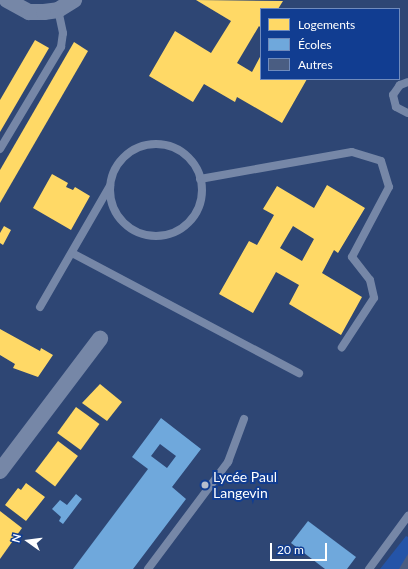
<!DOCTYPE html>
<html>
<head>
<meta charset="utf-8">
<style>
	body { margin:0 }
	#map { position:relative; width:408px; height:569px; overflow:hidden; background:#2e4674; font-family:Lato,sans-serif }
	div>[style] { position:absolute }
	.green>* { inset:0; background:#2454a8 }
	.homes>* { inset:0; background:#ffd966; transform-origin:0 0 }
	.schools>* { inset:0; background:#6fa8dc }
	.building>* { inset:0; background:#4a5d82 }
	.lane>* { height:8px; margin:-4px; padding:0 4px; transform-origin:4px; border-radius:4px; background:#7687a7 }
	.lane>.ring { margin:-4px; padding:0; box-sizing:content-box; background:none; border:8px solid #7687a7; border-radius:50% }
	.street>* { height:16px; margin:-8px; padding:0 8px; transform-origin:8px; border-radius:8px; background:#7687a7 }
	.dots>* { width:11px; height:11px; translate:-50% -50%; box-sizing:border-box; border:2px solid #113d91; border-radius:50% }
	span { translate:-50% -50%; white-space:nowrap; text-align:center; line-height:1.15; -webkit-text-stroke:4px #113d91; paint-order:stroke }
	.poi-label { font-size:14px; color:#fff }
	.left { translate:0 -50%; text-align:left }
	.legend { position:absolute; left:260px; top:8px; width:140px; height:72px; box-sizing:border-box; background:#113d91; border:1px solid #708bbd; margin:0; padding:5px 7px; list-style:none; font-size:12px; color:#fff }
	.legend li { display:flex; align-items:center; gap:8px; height:20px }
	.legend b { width:20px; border:1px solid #708bbd }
	.north { position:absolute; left:8px; top:521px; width:40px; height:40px; -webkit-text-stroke:3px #113d91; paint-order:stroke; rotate:284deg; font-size:11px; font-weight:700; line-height:16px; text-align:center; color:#fff }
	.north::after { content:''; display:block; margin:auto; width:14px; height:18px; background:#fff; clip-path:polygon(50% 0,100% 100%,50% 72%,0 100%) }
	.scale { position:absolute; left:270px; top:543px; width:57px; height:18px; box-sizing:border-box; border:2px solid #fff; border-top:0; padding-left:5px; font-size:12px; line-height:14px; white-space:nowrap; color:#fff; -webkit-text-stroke:3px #113d91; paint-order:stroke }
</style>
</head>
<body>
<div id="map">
	<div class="green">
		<div style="clip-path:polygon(406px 536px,408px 537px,408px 569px,380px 569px)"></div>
	</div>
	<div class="homes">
		<div style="clip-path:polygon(196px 0,283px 1px,278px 9px,261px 9px,261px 28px,259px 26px,237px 63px,252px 72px,261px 55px,261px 79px,307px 79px,282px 123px,237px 97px,235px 102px,204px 84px,193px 102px,149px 76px,175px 31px,211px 53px,231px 21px)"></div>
		<div style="clip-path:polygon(35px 40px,49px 48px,0 132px,0 100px)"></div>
		<div style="clip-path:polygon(74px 42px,88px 51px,0 203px,0 170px)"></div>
		<div style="clip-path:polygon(52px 174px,68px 183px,66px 187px,73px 190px,75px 187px,90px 196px,71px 230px,33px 208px)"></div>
		<div style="clip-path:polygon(evenodd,327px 185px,365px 208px,338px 253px,334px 250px,322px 273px,362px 297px,341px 335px,289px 304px,299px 285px,276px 272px,253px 313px,219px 294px,249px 241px,257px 245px,274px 215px,263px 209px,277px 186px,314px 208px,327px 185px,293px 226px,314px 239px,302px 261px,280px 248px,293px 226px)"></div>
		<div style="clip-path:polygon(4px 226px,11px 230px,3px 245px,0 243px,0 233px)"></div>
		<div style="clip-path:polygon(0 329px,40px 351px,41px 348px,53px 355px,38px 377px,13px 368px,15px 364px,0 355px)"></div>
		<div style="clip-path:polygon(100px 384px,122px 402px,107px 421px,82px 403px)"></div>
		<div style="left:76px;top:407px;width:29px;height:32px;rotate:36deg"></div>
		<div style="left:58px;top:441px;width:25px;height:38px;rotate:37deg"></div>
		<div style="clip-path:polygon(26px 483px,45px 497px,26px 521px,5px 505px,18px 488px,21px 490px)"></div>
		<div style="clip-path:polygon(0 511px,22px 528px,0 559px)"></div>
	</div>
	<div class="schools">
		<div style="clip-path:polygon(evenodd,161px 418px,201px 449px,172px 487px,186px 499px,133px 569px,73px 569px,148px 469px,132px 457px,161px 418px,160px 444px,176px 456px,167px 468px,151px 456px,160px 444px)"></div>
		<div style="clip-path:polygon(76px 494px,82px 499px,63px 524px,59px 521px,61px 517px,52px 509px,60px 500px,67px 505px)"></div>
		<div style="clip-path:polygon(308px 521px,356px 557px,347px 569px,325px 569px,291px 543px)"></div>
	</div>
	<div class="building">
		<div style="clip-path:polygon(408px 554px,408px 569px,399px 569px)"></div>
	</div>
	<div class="lane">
		<div style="left:408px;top:82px;width:9px;rotate:159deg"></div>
		<div style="left:400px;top:85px;width:12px;rotate:125deg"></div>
		<div style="left:393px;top:95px;width:12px;rotate:76deg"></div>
		<div style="left:396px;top:107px;width:13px;rotate:27deg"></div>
		<div class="ring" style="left:110px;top:144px;width:84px;height:84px"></div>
		<div style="left:0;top:149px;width:119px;rotate:-59.1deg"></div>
		<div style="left:61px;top:47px;width:14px;rotate:-82deg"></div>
		<div style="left:63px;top:33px;width:24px;rotate:-102deg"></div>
		<div style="left:200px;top:179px;width:154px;rotate:-10.1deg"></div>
		<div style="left:352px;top:152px;width:30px;rotate:17deg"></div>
		<div style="left:381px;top:161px;width:27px;rotate:73deg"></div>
		<div style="left:389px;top:187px;width:79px;rotate:117.9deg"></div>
		<div style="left:352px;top:257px;width:29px;rotate:52deg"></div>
		<div style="left:370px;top:280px;width:18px;rotate:77deg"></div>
		<div style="left:374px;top:298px;width:59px;rotate:123.1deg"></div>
		<div style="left:72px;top:253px;width:257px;rotate:27.9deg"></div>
		<div style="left:40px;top:307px;width:140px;rotate:-60deg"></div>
		<div style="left:148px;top:569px;width:134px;rotate:-53.2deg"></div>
		<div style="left:228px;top:462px;width:46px;rotate:-69.6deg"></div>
		<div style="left:369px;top:569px;width:66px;rotate:-53.7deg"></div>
	</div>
	<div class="street">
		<div style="left:7px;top:0;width:25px;rotate:29deg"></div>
		<div style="left:29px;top:12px;width:15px"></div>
		<div style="left:44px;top:12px;width:14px;rotate:-8deg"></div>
		<div style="left:58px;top:10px;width:19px;rotate:-32deg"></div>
		<div style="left:0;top:471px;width:166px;rotate:-52.9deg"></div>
	</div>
	<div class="dots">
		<div style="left:205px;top:485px;background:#b6bece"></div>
	</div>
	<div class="poi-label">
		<span class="left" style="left:213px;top:485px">Lycée Paul<br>Langevin</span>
	</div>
	<ul class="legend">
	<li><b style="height:11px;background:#ffd966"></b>Logements</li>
	<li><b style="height:11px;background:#6fa8dc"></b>Écoles</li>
	<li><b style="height:11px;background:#4a5d82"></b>Autres</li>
	</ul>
	<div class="north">N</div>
	<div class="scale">20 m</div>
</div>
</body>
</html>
